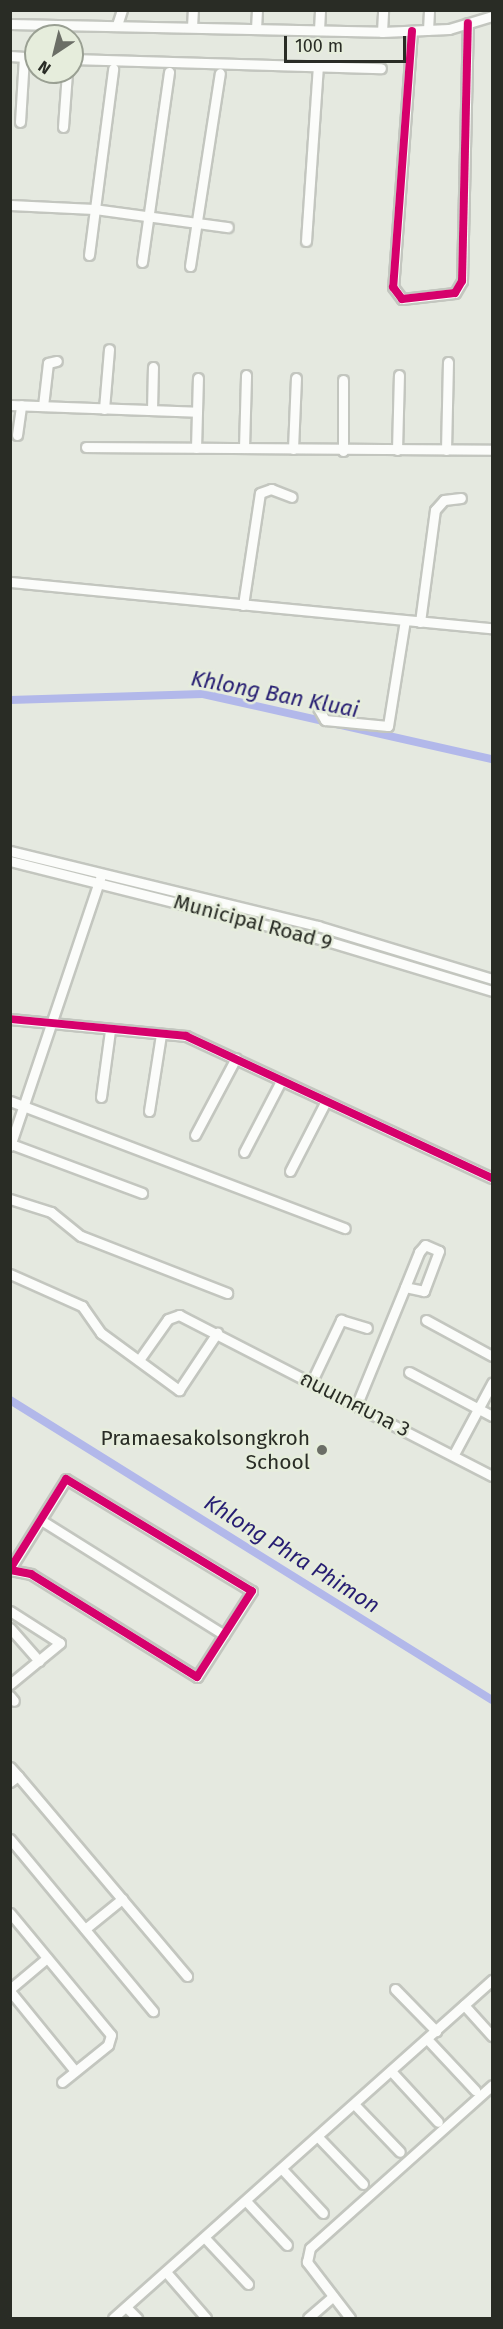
<!DOCTYPE html>
<html>
<head>
<meta charset="utf-8">
<style>
	body { margin:0 }
	#map { position:relative; width:503px; height:2329px; overflow:hidden; background:#e5e9e0; font-family:"Fira Sans","Noto Sans Thai",sans-serif }
	div>[style] { position:absolute }
	.canal>* { height:8px; margin:-4px; padding:0 4px; transform-origin:4px; border-radius:4px; background:#b2b8ea }
	.roads { filter:drop-shadow(2px 0 #c3c6bf) drop-shadow(-2px 0 #c3c6bf) drop-shadow(0 2px #c3c6bf) drop-shadow(0 -2px #c3c6bf) }
	.street>* { height:9px; margin:-4.5px; padding:0 4.5px; transform-origin:4.5px; border-radius:4.5px; background:#fbfcfa }
	.cycleway>* { height:8px; margin:-4px; padding:0 4px; transform-origin:4px; border-radius:4px; background:#d6006c }
	.dots>* { width:16px; height:16px; translate:-50% -50%; box-sizing:border-box; border:3px solid #e6eddc; border-radius:50% }
	span { translate:-50% -50%; white-space:nowrap; text-align:center; line-height:1.15; -webkit-text-stroke:5px #e6eddc; paint-order:stroke }
	.street-label { font-size:21px; color:#292c25 }
	.poi-label { font-size:21px; color:#292c25 }
	.right { translate:-100% -50%; text-align:right }
	.water-label { font-size:22px; color:#261d72; font-style:italic }
	.frame { position:absolute; inset:0; border:12px solid #292c25; pointer-events:none }
	.north { position:absolute; left:24px; top:24px; width:60px; height:60px; box-sizing:border-box; background:#e6eddc; border:2px solid #9aa093; border-radius:50%; rotate:215deg; font-size:16px; font-weight:700; line-height:24px; text-align:center; color:#292c25 }
	.north::after { content:''; display:block; margin:auto; width:21px; height:27px; background:#6b6e66; clip-path:polygon(50% 0,100% 100%,50% 72%,0 100%) }
	.scale { position:absolute; left:284px; top:36px; width:122px; height:27px; box-sizing:border-box; border:3px solid #292c25; border-top:0; padding-left:8px; font-size:18px; line-height:21px; white-space:nowrap; color:#292c25; -webkit-text-stroke:4px #e6eddc; paint-order:stroke }
</style>
</head>
<body>
<div id="map">
	<div class="canal">
		<div style="left:10px;top:700px;width:193px;rotate:-1.8deg"></div>
		<div style="left:203px;top:694px;width:296px;rotate:12.7deg"></div>
		<div style="left:10px;top:1400px;width:568px;rotate:31.9deg"></div>
	</div>
	<div class="roads">
		<div class="street">
			<div style="left:10px;top:24px;width:372px;rotate:1.2deg"></div>
			<div style="left:382px;top:32px;width:67px;rotate:-2.6deg"></div>
			<div style="left:449px;top:29px;width:45px;rotate:-16.8deg"></div>
			<div style="left:117px;top:25px;width:16px;rotate:-72deg"></div>
			<div style="left:192px;top:27px;width:17px;rotate:-87deg"></div>
			<div style="left:256px;top:29px;width:19px;rotate:-87deg"></div>
			<div style="left:319px;top:30px;width:20px;rotate:-87deg"></div>
			<div style="left:428px;top:30px;width:20px;rotate:-87deg"></div>
			<div style="left:412px;top:31px;width:257px;rotate:94.2deg"></div>
			<div style="left:393px;top:287px;width:15px;rotate:53deg"></div>
			<div style="left:402px;top:299px;width:53px;rotate:-6.5deg"></div>
			<div style="left:455px;top:293px;width:14px;rotate:-60deg"></div>
			<div style="left:462px;top:281px;width:258px;rotate:-88.7deg"></div>
			<div style="left:382px;top:32px;width:22px;rotate:-87deg"></div>
			<div style="left:10px;top:56px;width:26px;rotate:4deg"></div>
			<div style="left:72px;top:59px;width:309px;rotate:1.7deg"></div>
			<div style="left:20px;top:122px;width:65px;rotate:-86.5deg"></div>
			<div style="left:63px;top:127px;width:55px;rotate:-85.8deg"></div>
			<div style="left:10px;top:205px;width:84px;rotate:2.7deg"></div>
			<div style="left:94px;top:209px;width:135px;rotate:7.7deg"></div>
			<div style="left:306px;top:241px;width:175px;rotate:-86.1deg"></div>
			<div style="left:89px;top:255px;width:188px;rotate:-82.6deg"></div>
			<div style="left:142px;top:262px;width:192px;rotate:-81.9deg"></div>
			<div style="left:190px;top:266px;width:195px;rotate:-81.2deg"></div>
			<div style="left:10px;top:405px;width:187px;rotate:2.1deg"></div>
			<div style="left:43px;top:406px;width:43px;rotate:-83.4deg"></div>
			<div style="left:48px;top:363px;width:9px;rotate:-13deg"></div>
			<div style="left:104px;top:409px;width:60px;rotate:-85.2deg"></div>
			<div style="left:152px;top:410px;width:43px;rotate:-88.7deg"></div>
			<div style="left:17px;top:435px;width:30px;rotate:-82deg"></div>
			<div style="left:86px;top:447px;width:406px;rotate:0.4deg"></div>
			<div style="left:196px;top:448px;width:70px;rotate:-88.4deg"></div>
			<div style="left:244px;top:448px;width:73px;rotate:-88.4deg"></div>
			<div style="left:293px;top:449px;width:71px;rotate:-87.6deg"></div>
			<div style="left:397px;top:450px;width:75px;rotate:-88.5deg"></div>
			<div style="left:446px;top:450px;width:88px;rotate:-88.7deg"></div>
			<div style="left:343px;top:451px;width:71px;rotate:-90deg"></div>
			<div style="left:10px;top:582px;width:484px;rotate:5.5deg"></div>
			<div style="left:243px;top:605px;width:113px;rotate:-81.4deg"></div>
			<div style="left:260px;top:493px;width:12px;rotate:-20deg"></div>
			<div style="left:271px;top:489px;width:22px;rotate:21deg"></div>
			<div style="left:420px;top:622px;width:113px;rotate:-82.4deg"></div>
			<div style="left:435px;top:510px;width:13px;rotate:-48deg"></div>
			<div style="left:444px;top:500px;width:17px;rotate:-7deg"></div>
			<div style="left:318px;top:708px;width:14px;rotate:60deg"></div>
			<div style="left:325px;top:720px;width:63px;rotate:5.4deg"></div>
			<div style="left:388px;top:726px;width:107px;rotate:-80.9deg"></div>
			<div style="left:10px;top:851px;width:317px;rotate:13.7deg"></div>
			<div style="left:318px;top:926px;width:182px;rotate:16.9deg"></div>
			<div style="left:10px;top:861px;width:317px;rotate:14.1deg"></div>
			<div style="left:317px;top:938px;width:183px;rotate:16.8deg"></div>
			<div style="left:10px;top:1019px;width:177px;rotate:5.5deg"></div>
			<div style="left:186px;top:1036px;width:337px;rotate:24.9deg"></div>
			<div style="left:101px;top:1097px;width:68px;rotate:-82.3deg"></div>
			<div style="left:10px;top:1101px;width:358px;rotate:20.8deg"></div>
			<div style="left:149px;top:1111px;width:78px;rotate:-81.1deg"></div>
			<div style="left:195px;top:1135px;width:87px;rotate:-62deg"></div>
			<div style="left:11px;top:1144px;width:140px;rotate:20.5deg"></div>
			<div style="left:10px;top:1146px;width:283px;rotate:-71.4deg"></div>
			<div style="left:244px;top:1152px;width:80px;rotate:-62.5deg"></div>
			<div style="left:290px;top:1171px;width:76px;rotate:-62.8deg"></div>
			<div style="left:10px;top:1199px;width:43px;rotate:17.6deg"></div>
			<div style="left:51px;top:1212px;width:38px;rotate:39deg"></div>
			<div style="left:81px;top:1236px;width:157px;rotate:21.3deg"></div>
			<div style="left:10px;top:1274px;width:79px;rotate:24deg"></div>
			<div style="left:82px;top:1306px;width:33px;rotate:55deg"></div>
			<div style="left:101px;top:1333px;width:97px;rotate:36.2deg"></div>
			<div style="left:179px;top:1390px;width:69px;rotate:-56.3deg"></div>
			<div style="left:426px;top:1320px;width:75px;rotate:28.6deg"></div>
			<div style="left:139px;top:1360px;width:50px;rotate:-54.7deg"></div>
			<div style="left:168px;top:1319px;width:12px;rotate:-20deg"></div>
			<div style="left:179px;top:1315px;width:352px;rotate:27.2deg"></div>
			<div style="left:409px;top:1372px;width:94px;rotate:27.9deg"></div>
			<div style="left:312px;top:1381px;width:68px;rotate:-64.6deg"></div>
			<div style="left:341px;top:1320px;width:27px;rotate:17deg"></div>
			<div style="left:357px;top:1404px;width:126px;rotate:-67.7deg"></div>
			<div style="left:405px;top:1287px;width:38px;rotate:-68deg"></div>
			<div style="left:419px;top:1252px;width:9px;rotate:-49deg"></div>
			<div style="left:425px;top:1245px;width:15px;rotate:23deg"></div>
			<div style="left:439px;top:1251px;width:43px;rotate:110.6deg"></div>
			<div style="left:424px;top:1291px;width:19px;rotate:-168deg"></div>
			<div style="left:454px;top:1454px;width:81px;rotate:-61.8deg"></div>
			<div style="left:41px;top:1520px;width:216px;rotate:32.1deg"></div>
			<div style="left:10px;top:1569px;width:106px;rotate:-58.1deg"></div>
			<div style="left:66px;top:1479px;width:217px;rotate:31.1deg"></div>
			<div style="left:252px;top:1591px;width:102px;rotate:122.6deg"></div>
			<div style="left:197px;top:1677px;width:195px;rotate:-148.2deg"></div>
			<div style="left:31px;top:1574px;width:21px;rotate:-169deg"></div>
			<div style="left:10px;top:1611px;width:59px;rotate:32.6deg"></div>
			<div style="left:60px;top:1643px;width:65px;rotate:140.6deg"></div>
			<div style="left:10px;top:1628px;width:44px;rotate:48.7deg"></div>
			<div style="left:10px;top:1696px;width:6px;rotate:51deg"></div>
			<div style="left:10px;top:1767px;width:12px;rotate:48deg"></div>
			<div style="left:18px;top:1776px;width:10px;rotate:143deg"></div>
			<div style="left:18px;top:1776px;width:262px;rotate:49.8deg"></div>
			<div style="left:10px;top:1839px;width:224px;rotate:50.3deg"></div>
			<div style="left:10px;top:1913px;width:158px;rotate:50.4deg"></div>
			<div style="left:111px;top:2035px;width:10px;rotate:107deg"></div>
			<div style="left:108px;top:2045px;width:59px;rotate:141.2deg"></div>
			<div style="left:85px;top:1929px;width:48px;rotate:-39deg"></div>
			<div style="left:10px;top:1989px;width:48px;rotate:-40deg"></div>
			<div style="left:395px;top:1989px;width:59px;rotate:45.7deg"></div>
			<div style="left:10px;top:1991px;width:103px;rotate:50.9deg"></div>
			<div style="left:464px;top:2005px;width:42px;rotate:47.9deg"></div>
			<div style="left:428px;top:2040px;width:69px;rotate:46.8deg"></div>
			<div style="left:391px;top:2071px;width:69px;rotate:47.3deg"></div>
			<div style="left:354px;top:2104px;width:66px;rotate:46.2deg"></div>
			<div style="left:318px;top:2137px;width:65px;rotate:46.2deg"></div>
			<div style="left:282px;top:2169px;width:60px;rotate:47deg"></div>
			<div style="left:246px;top:2201px;width:60px;rotate:47deg"></div>
			<div style="left:205px;top:2238px;width:63px;rotate:46.9deg"></div>
			<div style="left:166px;top:2272px;width:61px;rotate:49deg"></div>
			<div style="left:126px;top:2307px;width:16px;rotate:45deg"></div>
			<div style="left:113px;top:2318px;width:508px;rotate:-41.73deg"></div>
			<div style="left:308px;top:2318px;width:33px;rotate:-41deg"></div>
			<div style="left:350px;top:2318px;width:71px;rotate:-127.5deg"></div>
			<div style="left:307px;top:2262px;width:14px;rotate:-78deg"></div>
			<div style="left:310px;top:2248px;width:244px;rotate:-41.8deg"></div>
		</div>
	</div>
	<div class="cycleway">
		<div style="left:412px;top:31px;width:257px;rotate:94.2deg"></div>
		<div style="left:393px;top:287px;width:15px;rotate:53deg"></div>
		<div style="left:402px;top:299px;width:53px;rotate:-6.5deg"></div>
		<div style="left:455px;top:293px;width:14px;rotate:-60deg"></div>
		<div style="left:462px;top:281px;width:258px;rotate:-88.7deg"></div>
		<div style="left:10px;top:1019px;width:177px;rotate:5.5deg"></div>
		<div style="left:186px;top:1036px;width:337px;rotate:24.9deg"></div>
		<div style="left:10px;top:1569px;width:106px;rotate:-58.1deg"></div>
		<div style="left:66px;top:1479px;width:217px;rotate:31.1deg"></div>
		<div style="left:252px;top:1591px;width:102px;rotate:122.6deg"></div>
		<div style="left:197px;top:1677px;width:195px;rotate:-148.2deg"></div>
		<div style="left:31px;top:1574px;width:21px;rotate:-169deg"></div>
	</div>
	<div class="dots">
		<div style="left:322px;top:1450px;background:#6b6e66"></div>
	</div>
	<div class="street-label">
		<span style="left:253px;top:922px;rotate:15deg">Municipal Road 9</span>
		<span style="left:355px;top:1404px;rotate:27deg">ถนนเทศบาล 3</span>
	</div>
	<div class="poi-label">
		<span class="right" style="left:310px;top:1450px">Pramaesakolsongkroh<br>School</span>
	</div>
	<div class="water-label">
		<span style="left:275px;top:694px;rotate:11deg">Khlong Ban Kluai</span>
		<span style="left:292px;top:1554px;rotate:32deg">Khlong Phra Phimon</span>
	</div>
	<div class="frame"></div>
	<div class="north">N</div>
	<div class="scale">100 m</div>
</div>
</body>
</html>
